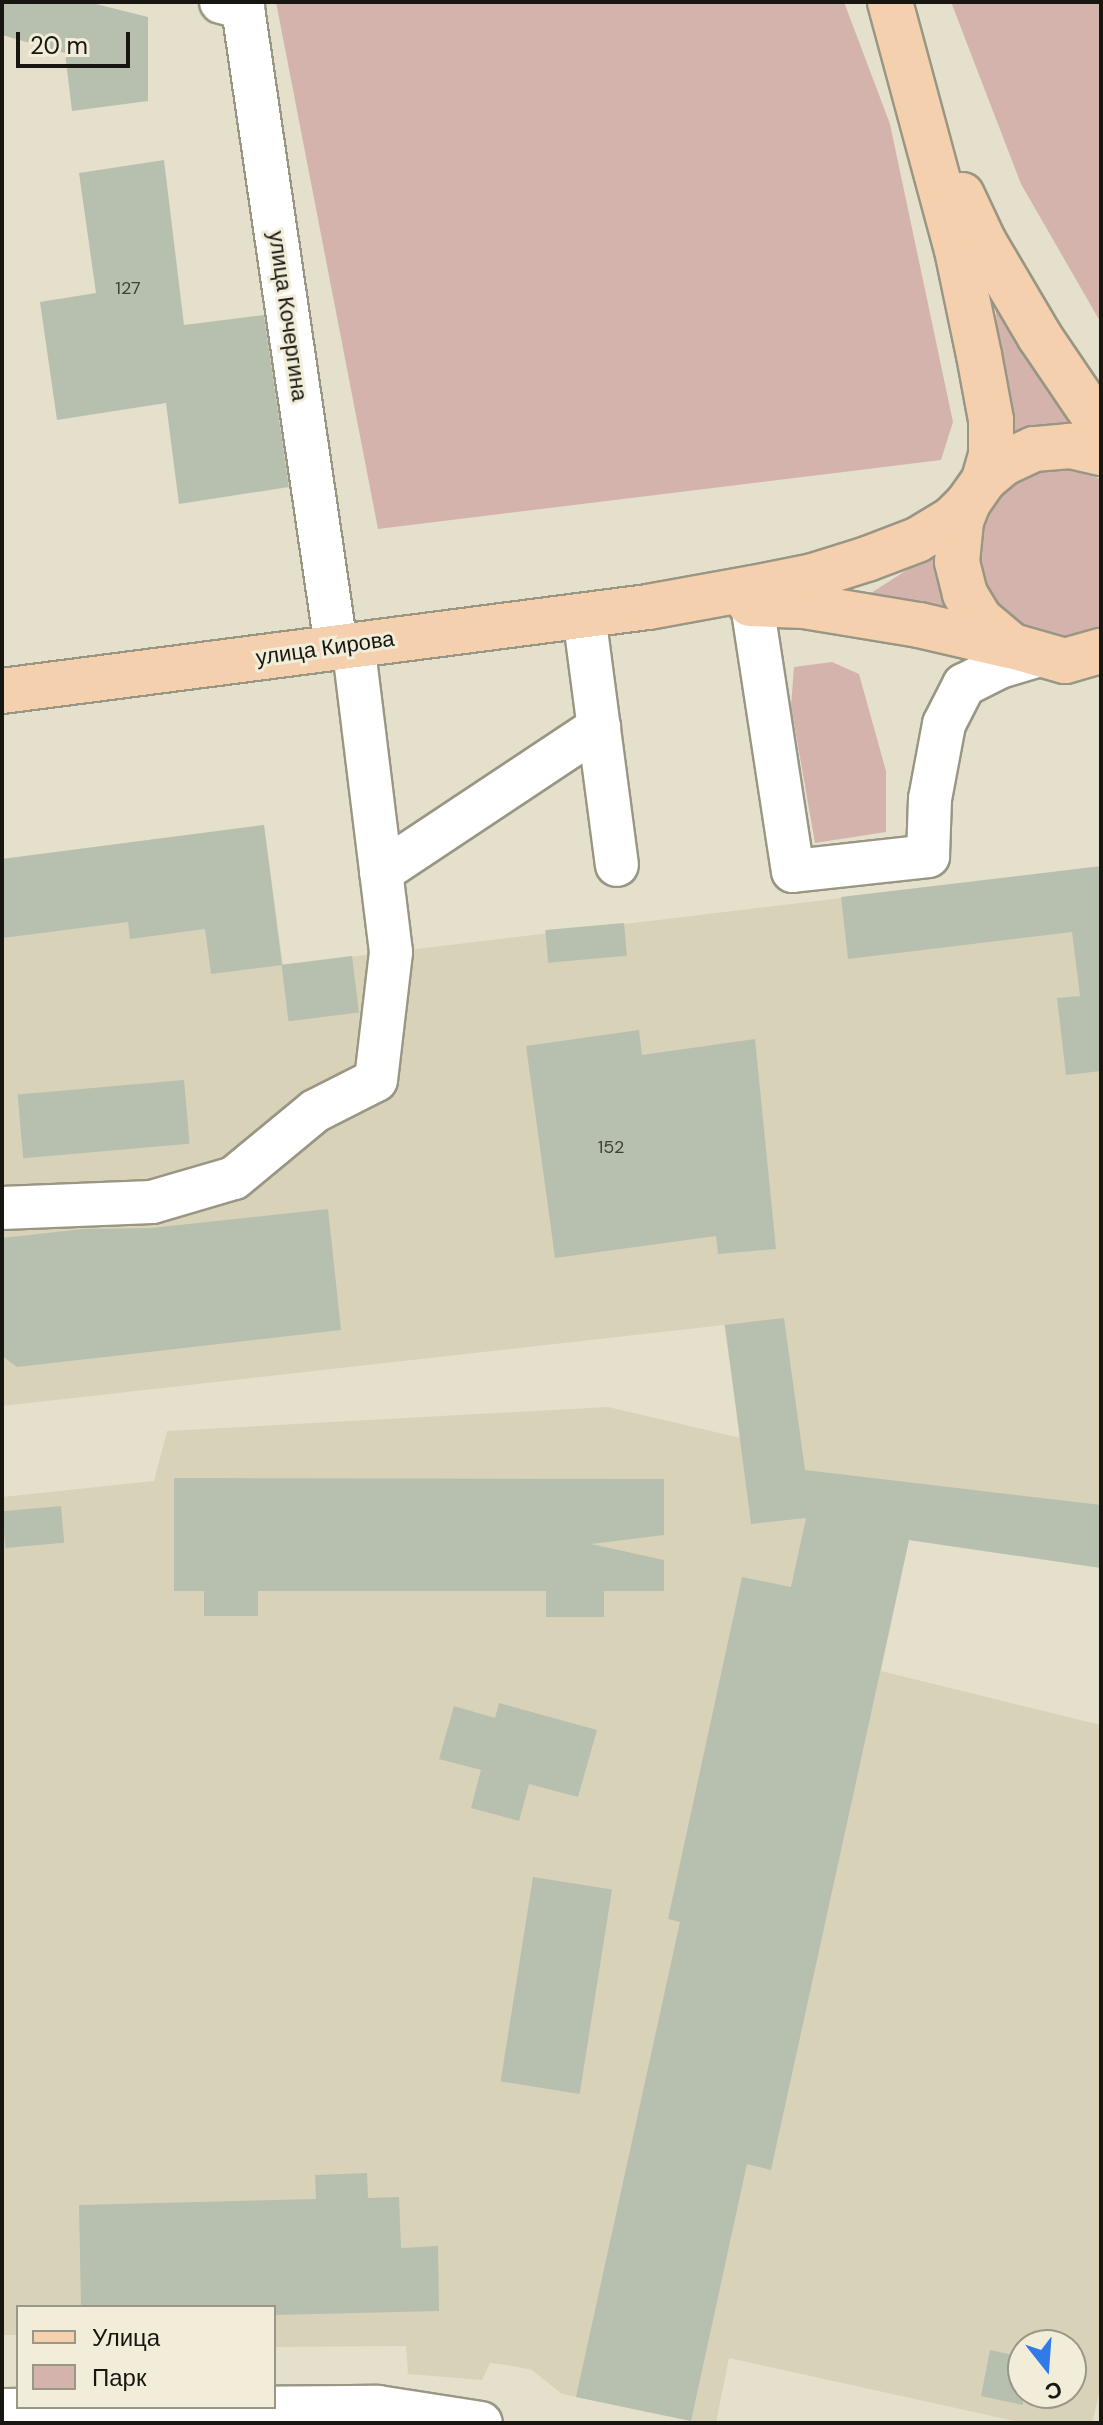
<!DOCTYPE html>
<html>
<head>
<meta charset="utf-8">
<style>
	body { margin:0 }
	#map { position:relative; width:1103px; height:2425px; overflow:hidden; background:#e4e0cc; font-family:"DM Sans",sans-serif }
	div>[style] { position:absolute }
	.built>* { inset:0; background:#d8d2b9 }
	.green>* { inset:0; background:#d5b3ad }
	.building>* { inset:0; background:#b7c0ae; transform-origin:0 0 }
	.roads { filter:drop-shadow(2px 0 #9a9684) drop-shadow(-2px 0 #9a9684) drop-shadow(0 2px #9a9684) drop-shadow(0 -2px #9a9684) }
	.minor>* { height:42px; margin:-21px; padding:0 21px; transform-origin:21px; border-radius:21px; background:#fff }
	.major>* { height:44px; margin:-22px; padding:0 22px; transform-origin:22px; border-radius:22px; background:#f5d0ae }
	span { translate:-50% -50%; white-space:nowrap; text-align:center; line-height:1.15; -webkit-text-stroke:6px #f1edd9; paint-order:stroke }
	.number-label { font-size:18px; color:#404038 }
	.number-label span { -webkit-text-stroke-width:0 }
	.street-label { font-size:22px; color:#181610 }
	.frame { position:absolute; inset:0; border:4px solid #181610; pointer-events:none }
	.legend { position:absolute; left:16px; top:2305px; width:260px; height:104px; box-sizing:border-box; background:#f1edd9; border:2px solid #9a9789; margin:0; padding:10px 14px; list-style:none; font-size:24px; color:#181610 }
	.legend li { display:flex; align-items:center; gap:16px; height:40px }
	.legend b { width:40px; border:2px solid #9a9789 }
	.north { position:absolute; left:1007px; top:2329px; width:80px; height:80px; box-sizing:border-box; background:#f1edd9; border:2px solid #9a9789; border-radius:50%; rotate:163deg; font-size:22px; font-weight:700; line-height:32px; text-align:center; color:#181610 }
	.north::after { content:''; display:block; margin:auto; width:28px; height:36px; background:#307be7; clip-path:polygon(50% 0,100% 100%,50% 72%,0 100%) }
	.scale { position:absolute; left:16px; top:32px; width:114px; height:36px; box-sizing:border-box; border:4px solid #181610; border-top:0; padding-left:10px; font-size:24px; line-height:28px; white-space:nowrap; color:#181610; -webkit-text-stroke:6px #f1edd9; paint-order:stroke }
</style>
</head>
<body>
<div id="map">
	<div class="built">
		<div style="clip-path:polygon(evenodd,264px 825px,283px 965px,1101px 867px,1101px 1568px,909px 1540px,881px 1671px,1101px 1725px,1101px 2386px,1092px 2423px,1024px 2423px,729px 2358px,716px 2423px,699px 2423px,562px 2394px,532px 2370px,513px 2366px,490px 2363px,482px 2380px,408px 2374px,406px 2346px,274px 2347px,274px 2307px,18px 2307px,18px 2335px,2px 2335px,2px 1497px,154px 1481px,167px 1431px,608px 1407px,741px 1438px,724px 1325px,2px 1406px,2px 859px,264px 825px,1023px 2345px,1071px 2345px,1071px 2393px,1023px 2393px,1023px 2345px)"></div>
	</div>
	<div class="green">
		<div style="clip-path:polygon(276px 2px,844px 2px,890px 124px,953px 422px,941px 460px,378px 529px)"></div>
		<div style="clip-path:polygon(951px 2px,1101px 2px,1101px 323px,1021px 184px)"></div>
		<div style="clip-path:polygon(995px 301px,1090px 435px,1005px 443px)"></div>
		<div style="clip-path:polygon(1067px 468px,1101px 479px,1101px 626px,1072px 636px,1053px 635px,1029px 629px,997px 605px,985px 586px,978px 560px,981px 528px,1000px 496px,1015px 482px,1039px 472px)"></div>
		<div style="clip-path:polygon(941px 548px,952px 608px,871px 593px)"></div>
		<div style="clip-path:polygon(832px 662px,859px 674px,886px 771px,886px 832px,815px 843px,791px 706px,794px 667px)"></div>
	</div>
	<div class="building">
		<div style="clip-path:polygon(2px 2px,88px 2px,148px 17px,148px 101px,72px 111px,65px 53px,2px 35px)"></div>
		<div style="clip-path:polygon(164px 160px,184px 325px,264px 315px,289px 487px,179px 504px,166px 403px,57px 420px,40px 302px,96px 293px,79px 173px)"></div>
		<div style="clip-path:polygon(264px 825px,282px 965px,211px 974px,205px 929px,130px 939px,128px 922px,2px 938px,2px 859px)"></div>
		<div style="clip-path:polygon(1101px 866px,1101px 1071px,1066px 1075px,1057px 998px,1080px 996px,1072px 932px,848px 959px,841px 897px)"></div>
		<div style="left:624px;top:923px;width:33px;height:79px;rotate:85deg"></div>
		<div style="left:352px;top:956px;width:57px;height:71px;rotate:83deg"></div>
		<div style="clip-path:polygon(639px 1030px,642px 1055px,755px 1039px,776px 1249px,718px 1254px,716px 1236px,555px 1258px,526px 1046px)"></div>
		<div style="left:184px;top:1080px;width:64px;height:167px;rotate:85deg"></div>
		<div style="clip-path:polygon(328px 1209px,341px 1330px,17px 1367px,2px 1356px,2px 1238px,83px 1229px,151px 1228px)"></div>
		<div style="clip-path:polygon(784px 1318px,805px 1470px,1101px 1505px,1101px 1568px,909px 1540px,771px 2170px,747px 2164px,691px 2421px,576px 2397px,680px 1922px,668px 1919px,742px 1577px,791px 1587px,806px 1518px,751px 1524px,725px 1325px)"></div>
		<div style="clip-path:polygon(174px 1478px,664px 1479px,664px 1535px,591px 1544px,664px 1560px,664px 1591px,604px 1591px,604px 1617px,546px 1617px,546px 1591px,258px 1591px,258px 1616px,204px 1616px,204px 1591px,174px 1591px)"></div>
		<div style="left:61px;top:1506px;width:37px;height:59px;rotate:85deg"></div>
		<div style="clip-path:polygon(499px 1703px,597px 1730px,578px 1797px,529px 1784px,519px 1821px,471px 1808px,481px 1770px,439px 1759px,454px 1706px,495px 1718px)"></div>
		<div style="left:533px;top:1877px;width:80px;height:207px;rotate:9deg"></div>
		<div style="clip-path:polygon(367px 2173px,368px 2198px,399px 2197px,401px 2248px,438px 2246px,439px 2311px,274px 2315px,274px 2307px,81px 2307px,79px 2205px,316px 2199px,315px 2175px)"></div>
		<div style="clip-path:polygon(990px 2350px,1023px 2357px,1023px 2405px,981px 2396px)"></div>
	</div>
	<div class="roads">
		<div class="minor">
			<div style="left:221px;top:2px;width:23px;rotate:15deg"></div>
			<div style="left:243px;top:8px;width:645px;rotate:81.71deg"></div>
			<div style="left:752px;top:604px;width:270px;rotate:81.3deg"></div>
			<div style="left:793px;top:871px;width:136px;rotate:-6.3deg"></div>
			<div style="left:928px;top:856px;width:57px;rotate:-88deg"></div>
			<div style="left:930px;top:799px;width:76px;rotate:-79.4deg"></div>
			<div style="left:944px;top:724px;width:44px;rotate:-62.9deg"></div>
			<div style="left:964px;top:685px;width:40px;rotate:-26.6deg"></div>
			<div style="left:1000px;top:667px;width:42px;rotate:-16.7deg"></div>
			<div style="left:584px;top:615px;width:252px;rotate:82.5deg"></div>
			<div style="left:381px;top:872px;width:262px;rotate:-33.6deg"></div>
			<div style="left:2px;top:1208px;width:150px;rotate:-2.3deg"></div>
			<div style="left:152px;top:1202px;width:85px;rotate:-16.3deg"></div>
			<div style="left:234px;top:1178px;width:105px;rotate:-39.6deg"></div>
			<div style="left:315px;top:1111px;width:68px;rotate:-26.9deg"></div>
			<div style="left:376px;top:1080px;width:129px;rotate:-83.3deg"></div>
			<div style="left:391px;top:952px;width:310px;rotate:-97deg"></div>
			<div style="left:2px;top:2410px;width:376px;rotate:-0.5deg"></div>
			<div style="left:378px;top:2407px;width:104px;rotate:8.8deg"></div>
		</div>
		<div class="major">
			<div style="left:890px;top:2px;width:257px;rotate:74.9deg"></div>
			<div style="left:957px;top:250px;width:107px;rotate:78.2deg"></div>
			<div style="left:979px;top:355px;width:66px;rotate:79.5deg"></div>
			<div style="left:991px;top:420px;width:35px;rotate:90deg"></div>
			<div style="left:991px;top:455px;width:26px;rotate:106deg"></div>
			<div style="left:962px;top:195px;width:52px;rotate:64.9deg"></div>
			<div style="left:984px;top:242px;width:110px;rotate:59.5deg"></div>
			<div style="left:1040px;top:337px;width:109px;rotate:55.9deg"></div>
			<div style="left:1101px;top:453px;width:32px;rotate:-167deg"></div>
			<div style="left:1070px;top:446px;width:36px;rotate:175deg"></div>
			<div style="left:1034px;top:449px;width:33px;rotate:155deg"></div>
			<div style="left:1004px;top:463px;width:26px;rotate:140deg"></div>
			<div style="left:984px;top:480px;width:28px;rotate:125deg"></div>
			<div style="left:968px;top:503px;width:19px;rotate:111deg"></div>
			<div style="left:961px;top:521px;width:41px;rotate:95.6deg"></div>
			<div style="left:957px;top:562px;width:33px;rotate:76deg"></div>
			<div style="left:965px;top:594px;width:29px;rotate:59deg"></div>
			<div style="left:980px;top:619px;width:42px;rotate:40.2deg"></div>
			<div style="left:1012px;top:646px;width:55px;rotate:15.8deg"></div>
			<div style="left:1065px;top:661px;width:37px;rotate:-16deg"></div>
			<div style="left:750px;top:604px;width:54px;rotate:2.1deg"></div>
			<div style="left:804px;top:606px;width:117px;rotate:9.4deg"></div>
			<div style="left:919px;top:625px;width:92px;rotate:13.1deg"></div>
			<div style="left:2px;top:691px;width:651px;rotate:-7.41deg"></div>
			<div style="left:648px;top:607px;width:107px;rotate:-10.3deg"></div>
			<div style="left:753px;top:588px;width:61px;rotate:-11.3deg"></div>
			<div style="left:813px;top:576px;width:57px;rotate:-17.5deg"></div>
			<div style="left:867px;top:559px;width:53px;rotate:-20.8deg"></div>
			<div style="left:917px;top:540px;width:41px;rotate:-31deg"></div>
			<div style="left:952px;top:519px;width:23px;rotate:-45deg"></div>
		</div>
	</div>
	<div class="number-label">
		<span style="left:128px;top:288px">127</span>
		<span style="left:611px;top:1147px">152</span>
	</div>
	<div class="street-label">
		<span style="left:288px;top:316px;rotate:82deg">улица Кочергина</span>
		<span style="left:325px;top:648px;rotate:-8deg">улица Кирова</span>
	</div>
	<div class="frame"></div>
	<ul class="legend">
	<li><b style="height:10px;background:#f5d0ae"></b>Улица</li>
	<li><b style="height:22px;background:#d5b3ad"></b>Парк</li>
	</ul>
	<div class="north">С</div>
	<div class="scale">20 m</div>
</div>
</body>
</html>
